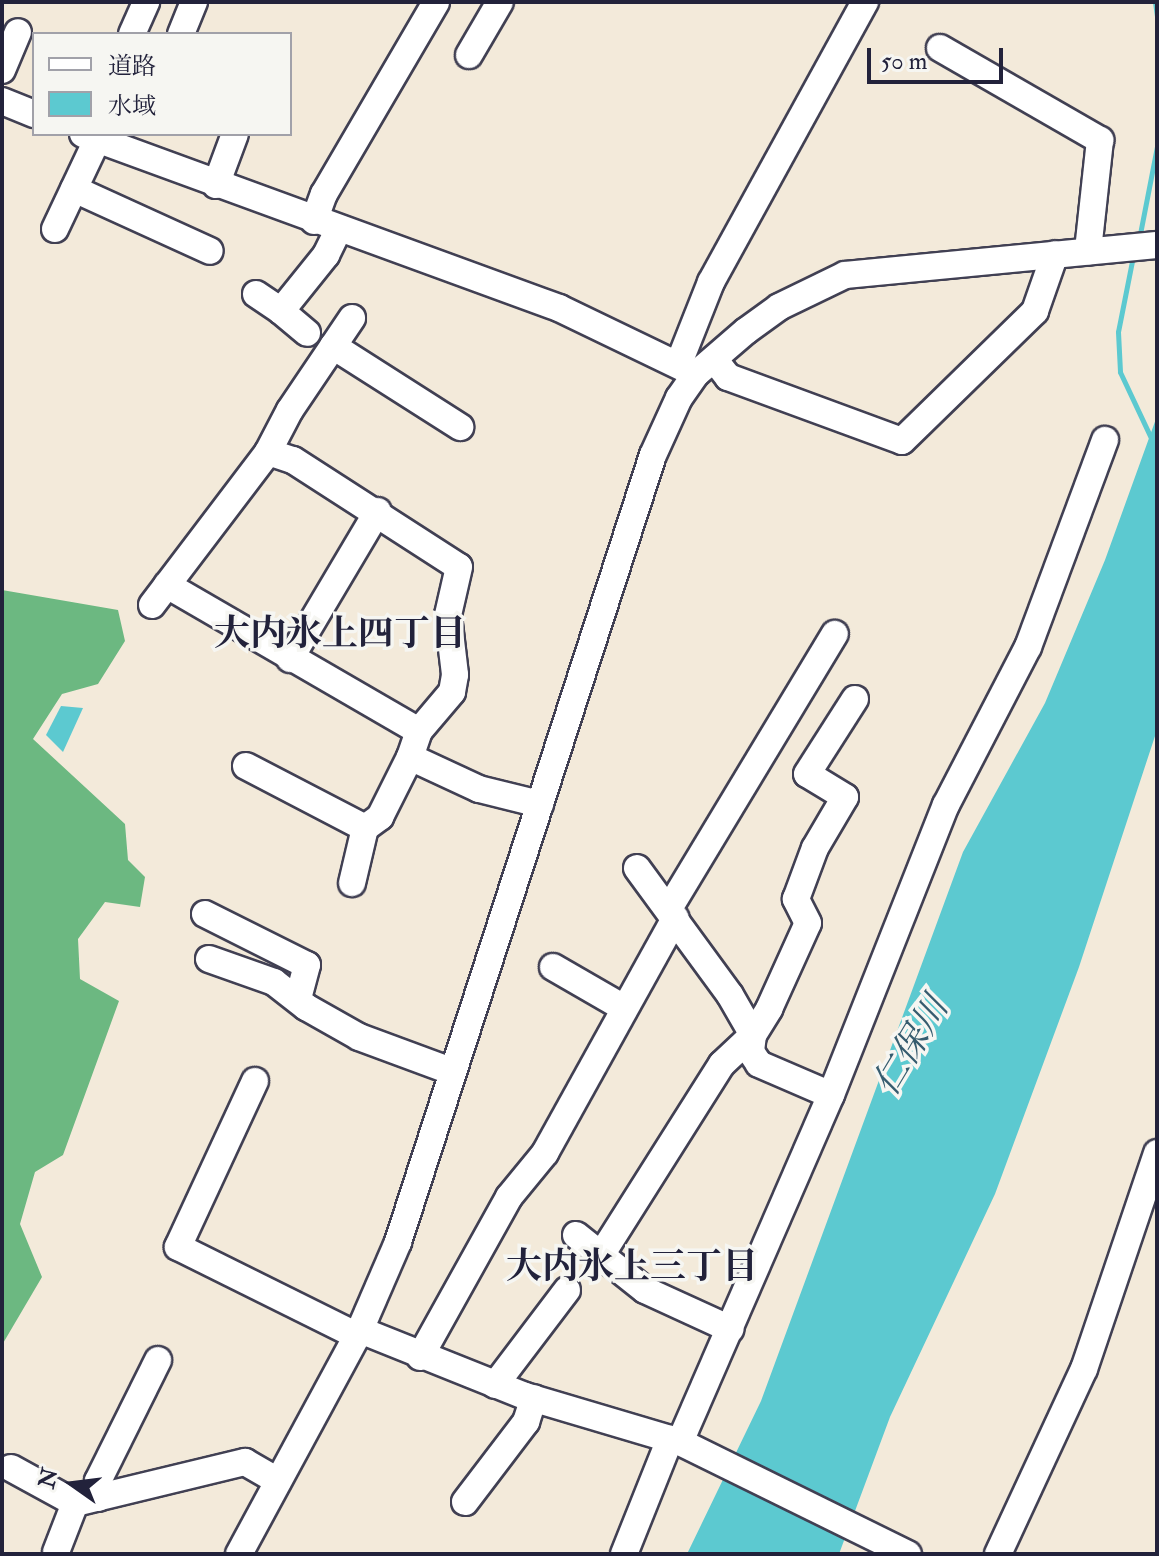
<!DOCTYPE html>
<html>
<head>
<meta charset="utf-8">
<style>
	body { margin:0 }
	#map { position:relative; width:1159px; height:1556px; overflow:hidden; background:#f3eada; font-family:"IM FELL Double Pica","Noto Serif JP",serif }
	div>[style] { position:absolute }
	.forest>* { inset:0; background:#6cb881 }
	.water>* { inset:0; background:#5cc9d0 }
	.stream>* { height:5px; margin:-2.5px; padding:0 2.5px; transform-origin:2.5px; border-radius:2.5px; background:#5cc9d0 }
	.roads { filter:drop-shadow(2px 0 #414053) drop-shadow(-2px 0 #414053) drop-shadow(0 2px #414053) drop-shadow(0 -2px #414053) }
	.minor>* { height:26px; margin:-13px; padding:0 13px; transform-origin:13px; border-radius:13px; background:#fff }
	span { translate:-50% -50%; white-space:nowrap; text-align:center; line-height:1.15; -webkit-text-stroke:7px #f6f6f2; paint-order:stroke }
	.neighbourhood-label { font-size:36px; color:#22223b; font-weight:700 }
	.water-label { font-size:36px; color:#365c6f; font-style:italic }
	.frame { position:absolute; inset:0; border:4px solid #22223b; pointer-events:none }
	.legend { position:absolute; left:32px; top:32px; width:260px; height:104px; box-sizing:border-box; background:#f6f6f2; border:2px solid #a1a1a9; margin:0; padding:10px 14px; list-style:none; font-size:24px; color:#22223b }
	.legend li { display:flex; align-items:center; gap:16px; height:40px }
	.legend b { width:40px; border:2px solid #a1a1a9 }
	.north { position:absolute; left:32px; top:1444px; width:80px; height:80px; -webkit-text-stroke:6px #f6f6f2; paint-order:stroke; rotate:284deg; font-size:22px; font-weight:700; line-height:32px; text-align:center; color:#22223b }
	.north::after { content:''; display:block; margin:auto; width:28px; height:36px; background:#22223b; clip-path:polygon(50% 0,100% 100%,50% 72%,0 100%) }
	.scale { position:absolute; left:867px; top:48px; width:136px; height:36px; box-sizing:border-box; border:4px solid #22223b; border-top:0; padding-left:10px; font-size:24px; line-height:28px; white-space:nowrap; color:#22223b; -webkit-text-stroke:6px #f6f6f2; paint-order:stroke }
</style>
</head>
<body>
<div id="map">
	<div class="forest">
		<div style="clip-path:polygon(2px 590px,118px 610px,125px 641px,98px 684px,62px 694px,33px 739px,125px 824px,128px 860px,145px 877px,140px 907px,105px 902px,78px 939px,80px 979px,119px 1001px,63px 1155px,35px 1172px,20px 1224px,42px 1277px,2px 1345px)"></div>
	</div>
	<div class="water">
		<div style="clip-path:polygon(1157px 416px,1157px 730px,1079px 967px,995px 1194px,890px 1417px,839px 1554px,687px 1554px,761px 1401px,963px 852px,1045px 703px,1105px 560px)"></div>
		<div style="clip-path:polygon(61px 706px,83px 708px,63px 752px,46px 735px)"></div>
	</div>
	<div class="stream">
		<div style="left:1155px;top:2px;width:14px;rotate:82deg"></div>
		<div style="left:1139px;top:239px;width:95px;rotate:-79deg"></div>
		<div style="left:1133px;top:256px;width:77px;rotate:101.2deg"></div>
		<div style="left:1118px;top:332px;width:40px;rotate:87.1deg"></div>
		<div style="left:1120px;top:372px;width:75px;rotate:64.8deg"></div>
		<div style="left:1152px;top:440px;width:5px"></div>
	</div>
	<div class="roads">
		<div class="minor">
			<div style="left:132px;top:34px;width:35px;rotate:-66deg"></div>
			<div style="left:181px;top:34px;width:35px;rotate:-68deg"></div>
			<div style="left:940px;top:48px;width:185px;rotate:29.9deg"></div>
			<div style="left:1100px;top:140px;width:112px;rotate:96.2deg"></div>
			<div style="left:469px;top:55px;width:61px;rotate:-59.7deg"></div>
			<div style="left:2px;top:70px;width:41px;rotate:-67.2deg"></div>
			<div style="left:2px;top:101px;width:35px;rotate:22deg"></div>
			<div style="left:83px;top:134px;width:507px;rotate:20.08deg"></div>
			<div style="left:559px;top:308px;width:152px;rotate:25.7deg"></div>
			<div style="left:216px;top:185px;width:54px;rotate:-69.6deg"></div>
			<div style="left:74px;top:189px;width:149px;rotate:24.5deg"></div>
			<div style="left:314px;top:221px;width:29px;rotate:-70deg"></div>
			<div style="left:324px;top:194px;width:222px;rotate:-59.7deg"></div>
			<div style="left:55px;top:229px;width:98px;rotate:-64.7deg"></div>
			<div style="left:256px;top:294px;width:30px;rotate:34deg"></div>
			<div style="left:281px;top:311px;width:72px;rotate:-51.2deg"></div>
			<div style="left:326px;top:255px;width:28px;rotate:-64deg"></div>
			<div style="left:281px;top:311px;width:34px;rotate:40deg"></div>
			<div style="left:333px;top:346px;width:151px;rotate:32.5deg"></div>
			<div style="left:714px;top:359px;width:23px;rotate:52deg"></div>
			<div style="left:728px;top:377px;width:185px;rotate:20.2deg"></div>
			<div style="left:902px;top:441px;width:186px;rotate:-44.3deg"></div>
			<div style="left:1035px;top:311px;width:60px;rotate:-70.7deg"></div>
			<div style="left:679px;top:363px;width:87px;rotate:-68.4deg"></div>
			<div style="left:711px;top:282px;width:320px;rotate:-61.2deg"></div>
			<div style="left:268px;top:452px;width:47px;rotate:-62.4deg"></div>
			<div style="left:290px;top:410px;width:111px;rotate:-56deg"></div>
			<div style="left:167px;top:585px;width:291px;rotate:30.1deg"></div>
			<div style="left:152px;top:605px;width:192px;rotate:-52.8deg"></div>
			<div style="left:268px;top:452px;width:26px;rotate:18deg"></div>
			<div style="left:293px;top:460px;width:197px;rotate:32.8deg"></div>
			<div style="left:459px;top:567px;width:49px;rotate:102.9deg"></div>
			<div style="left:448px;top:615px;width:60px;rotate:83.3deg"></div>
			<div style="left:455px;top:675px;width:17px;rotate:100deg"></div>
			<div style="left:452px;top:692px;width:51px;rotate:130.2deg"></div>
			<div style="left:419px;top:731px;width:28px;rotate:109deg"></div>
			<div style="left:290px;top:659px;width:172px;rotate:-59.3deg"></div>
			<div style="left:246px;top:766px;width:134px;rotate:27.5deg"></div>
			<div style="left:365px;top:828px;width:19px;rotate:-36deg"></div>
			<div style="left:380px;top:817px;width:67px;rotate:-63.4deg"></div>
			<div style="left:410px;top:757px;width:76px;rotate:24.9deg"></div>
			<div style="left:479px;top:789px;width:63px;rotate:13.8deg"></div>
			<div style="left:637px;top:868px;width:157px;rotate:53.8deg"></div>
			<div style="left:730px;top:995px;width:46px;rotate:60.1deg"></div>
			<div style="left:753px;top:1035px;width:17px;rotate:97deg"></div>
			<div style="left:751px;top:1052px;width:14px;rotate:56deg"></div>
			<div style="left:759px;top:1064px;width:78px;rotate:23.3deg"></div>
			<div style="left:352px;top:883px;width:57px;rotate:-76.7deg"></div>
			<div style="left:670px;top:907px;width:319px;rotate:-58.9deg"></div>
			<div style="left:205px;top:914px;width:114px;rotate:26.6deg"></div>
			<div style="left:307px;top:965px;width:35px;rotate:105deg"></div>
			<div style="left:209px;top:959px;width:69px;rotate:19.5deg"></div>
			<div style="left:274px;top:982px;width:41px;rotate:38deg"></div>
			<div style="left:306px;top:1007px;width:61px;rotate:29.5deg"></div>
			<div style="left:359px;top:1037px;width:98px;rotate:20.3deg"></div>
			<div style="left:553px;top:967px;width:82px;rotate:30deg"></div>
			<div style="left:255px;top:1081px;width:183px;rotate:114.9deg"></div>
			<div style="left:178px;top:1247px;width:200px;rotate:26.4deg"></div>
			<div style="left:576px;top:1235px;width:88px;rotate:38.6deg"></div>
			<div style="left:645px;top:1290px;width:94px;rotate:24.6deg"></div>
			<div style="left:603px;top:1252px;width:222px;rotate:-57.7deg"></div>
			<div style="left:722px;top:1064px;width:42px;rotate:-43.1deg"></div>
			<div style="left:753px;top:1035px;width:31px;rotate:-58deg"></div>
			<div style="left:769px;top:1009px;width:94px;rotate:-65.6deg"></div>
			<div style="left:808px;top:923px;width:27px;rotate:-117deg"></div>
			<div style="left:796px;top:899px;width:54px;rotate:-69.6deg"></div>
			<div style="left:815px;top:848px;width:59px;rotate:-59.5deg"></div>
			<div style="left:845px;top:797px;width:44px;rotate:-148.8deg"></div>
			<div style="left:807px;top:774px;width:89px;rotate:-57.4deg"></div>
			<div style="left:360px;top:1330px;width:178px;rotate:21.8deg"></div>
			<div style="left:525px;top:1396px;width:162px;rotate:16.5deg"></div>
			<div style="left:680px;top:1442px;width:254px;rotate:26.2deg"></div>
			<div style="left:420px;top:1357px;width:183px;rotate:-60.9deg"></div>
			<div style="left:509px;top:1197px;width:57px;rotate:-50.7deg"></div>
			<div style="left:545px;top:1153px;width:269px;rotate:-61deg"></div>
			<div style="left:495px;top:1385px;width:119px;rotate:-52.8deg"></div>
			<div style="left:680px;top:1442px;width:378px;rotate:-66.5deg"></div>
			<div style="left:831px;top:1095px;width:312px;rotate:-68.4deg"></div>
			<div style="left:946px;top:805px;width:178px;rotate:-62.6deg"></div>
			<div style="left:1028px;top:647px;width:221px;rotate:-69.6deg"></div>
			<div style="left:11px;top:1468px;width:73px;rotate:28.7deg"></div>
			<div style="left:75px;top:1503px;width:175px;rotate:-13.6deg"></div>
			<div style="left:245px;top:1462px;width:38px;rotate:30deg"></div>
			<div style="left:98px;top:1498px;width:17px;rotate:-90deg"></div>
			<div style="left:98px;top:1481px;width:135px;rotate:-63.6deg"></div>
			<div style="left:465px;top:1502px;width:101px;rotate:-52.7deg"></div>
			<div style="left:526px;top:1422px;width:25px;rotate:-72deg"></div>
			<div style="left:56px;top:1552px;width:53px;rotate:-68.8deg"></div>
			<div style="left:239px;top:1554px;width:255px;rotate:-61.6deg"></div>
			<div style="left:360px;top:1330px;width:96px;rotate:-66.6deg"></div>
			<div style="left:398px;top:1242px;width:827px;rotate:-72.05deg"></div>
			<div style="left:653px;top:455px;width:63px;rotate:-65.5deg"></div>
			<div style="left:679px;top:398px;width:29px;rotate:-55deg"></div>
			<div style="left:696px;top:374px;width:66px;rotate:-40.7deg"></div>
			<div style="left:746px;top:331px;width:41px;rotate:-36deg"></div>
			<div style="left:779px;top:307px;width:73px;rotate:-25.9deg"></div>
			<div style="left:845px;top:275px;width:313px;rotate:-5.5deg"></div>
			<div style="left:624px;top:1554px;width:124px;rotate:-68.2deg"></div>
			<div style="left:998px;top:1554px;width:204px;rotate:-65.1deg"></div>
			<div style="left:1084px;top:1369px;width:228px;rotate:-71.3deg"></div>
		</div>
	</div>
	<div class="neighbourhood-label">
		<span style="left:340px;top:634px">大内氷上四丁目</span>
		<span style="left:632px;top:1267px">大内氷上三丁目</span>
	</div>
	<div class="water-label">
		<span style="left:911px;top:1046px;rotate:-59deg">仁保川</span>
	</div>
	<div class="frame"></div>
	<ul class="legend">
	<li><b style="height:10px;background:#fff"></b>道路</li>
	<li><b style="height:22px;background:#5cc9d0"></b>水域</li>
	</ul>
	<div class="north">N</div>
	<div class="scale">50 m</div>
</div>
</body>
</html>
